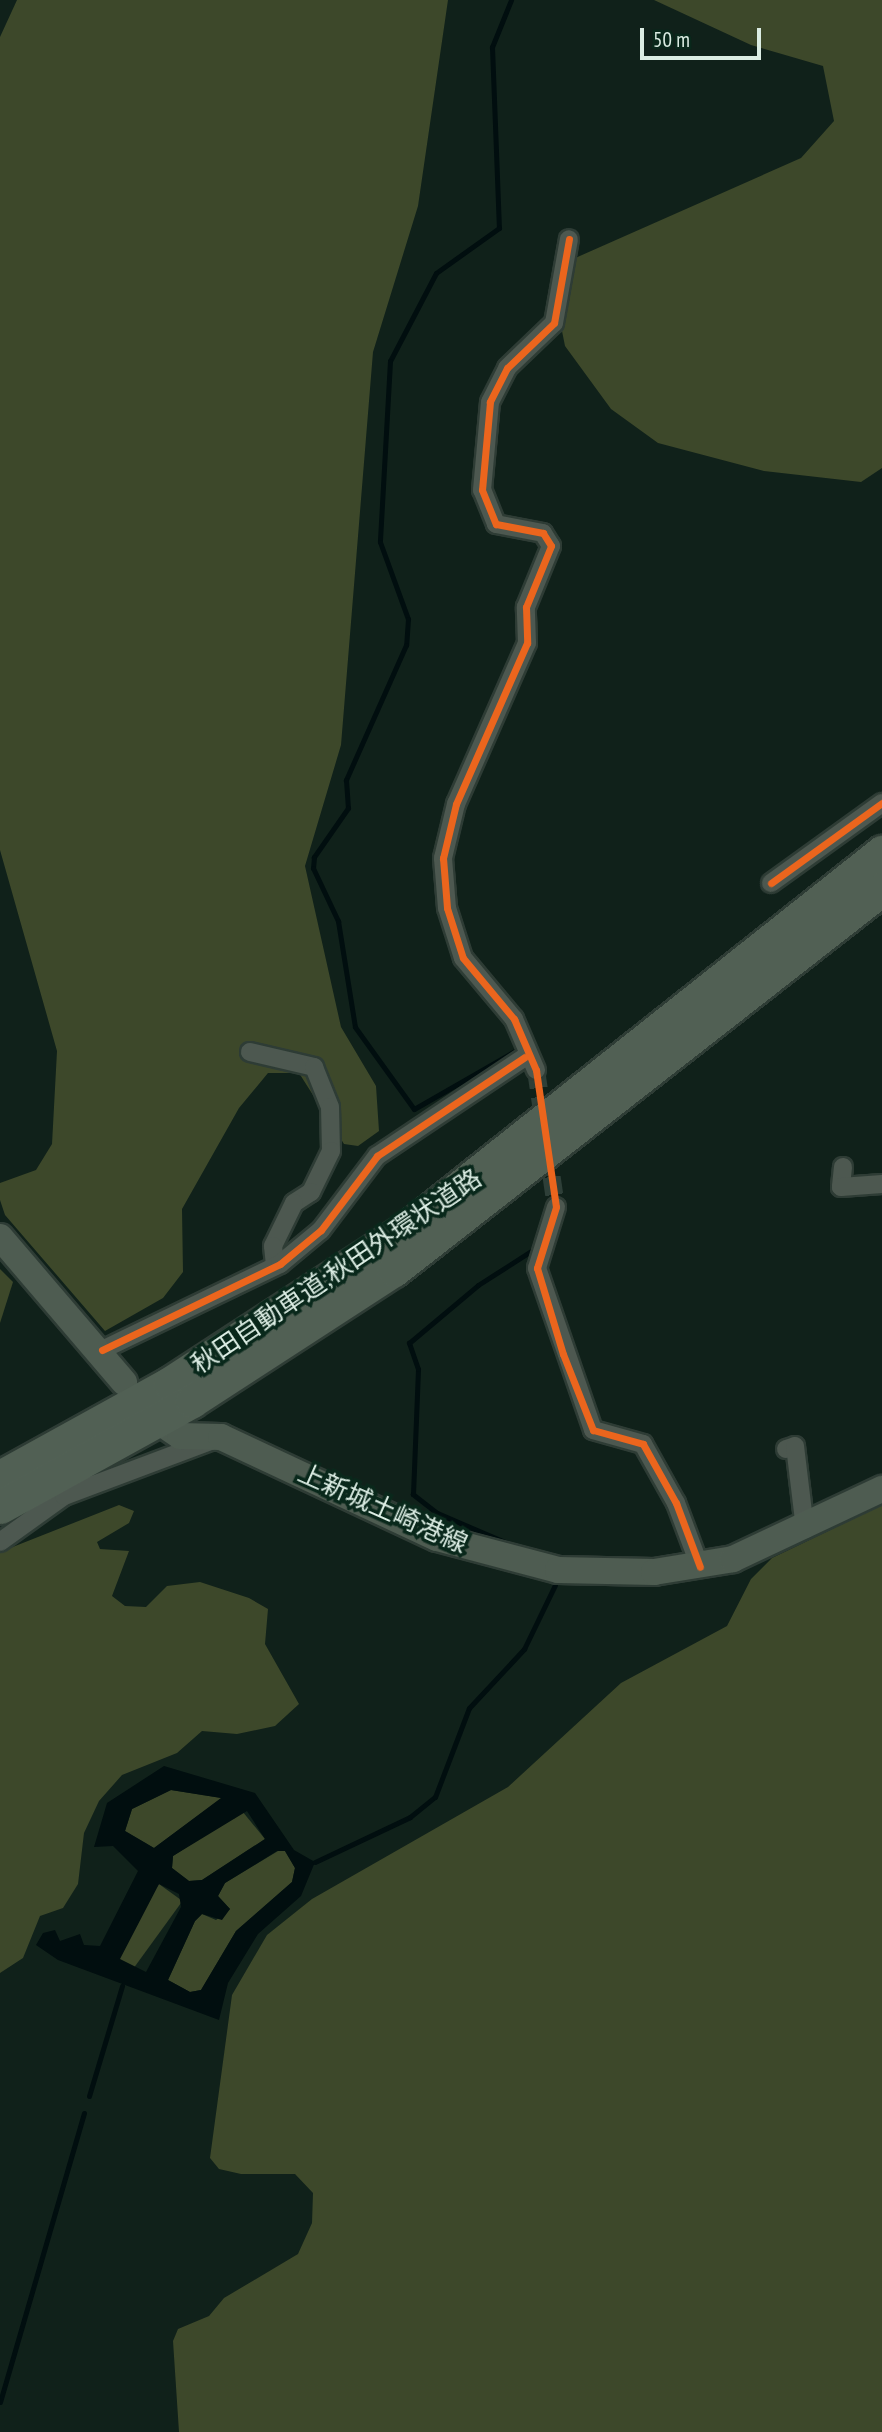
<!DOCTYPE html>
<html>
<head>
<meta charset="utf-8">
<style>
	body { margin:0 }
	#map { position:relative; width:882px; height:2432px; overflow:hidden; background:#10211a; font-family:"PT Sans Narrow","Noto Sans JP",sans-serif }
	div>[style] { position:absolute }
	.green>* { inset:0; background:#3d482a; transform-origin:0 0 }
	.water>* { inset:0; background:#010e0f }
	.stream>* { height:5px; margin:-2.5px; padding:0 2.5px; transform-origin:2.5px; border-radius:2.5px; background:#010e0f }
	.street-tunnel>* { height:18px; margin-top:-9px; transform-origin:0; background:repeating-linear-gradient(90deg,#2e3f38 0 18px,transparent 0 27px) }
	.roads { filter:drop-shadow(2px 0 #2e3c35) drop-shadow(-2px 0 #2e3c35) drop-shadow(0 2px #2e3c35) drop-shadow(0 -2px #2e3c35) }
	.street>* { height:18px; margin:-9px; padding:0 9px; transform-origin:9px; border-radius:9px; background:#4d5850 }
	.secondary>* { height:26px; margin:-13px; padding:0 13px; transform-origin:13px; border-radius:13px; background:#4e5c51 }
	.highway>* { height:33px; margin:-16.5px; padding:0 16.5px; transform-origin:16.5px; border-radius:16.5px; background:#516054 }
	.cycleway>* { height:7px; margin:-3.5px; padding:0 3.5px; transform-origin:3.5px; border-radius:3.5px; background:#eb651d }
	span { translate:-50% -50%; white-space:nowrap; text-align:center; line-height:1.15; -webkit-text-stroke:7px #09281b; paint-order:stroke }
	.street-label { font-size:26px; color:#dbece3 }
	.scale { position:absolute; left:640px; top:28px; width:121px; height:32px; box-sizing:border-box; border:4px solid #dbece3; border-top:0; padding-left:9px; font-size:21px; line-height:24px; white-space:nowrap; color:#dbece3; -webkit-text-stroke:5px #09281b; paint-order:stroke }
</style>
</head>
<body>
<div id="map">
	<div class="green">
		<div style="clip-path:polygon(17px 0,448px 0,418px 206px,373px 352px,341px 745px,305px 866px,341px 1027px,376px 1086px,379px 1131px,358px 1146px,344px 1144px,299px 1073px,268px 1073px,239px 1108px,182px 1209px,183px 1272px,163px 1298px,105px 1331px,5px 1215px,0 1200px,0 1183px,36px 1170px,52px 1144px,57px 1051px,0 850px,0 37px)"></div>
		<div style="clip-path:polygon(654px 0,882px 0,882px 468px,861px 482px,764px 471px,658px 443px,611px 409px,565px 346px,555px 296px,573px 259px,801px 158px,834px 121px,823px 66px,751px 45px)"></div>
		<div style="clip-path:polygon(0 1269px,13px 1282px,0 1323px)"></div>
		<div style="clip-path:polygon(119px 1505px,134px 1511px,129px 1523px,97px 1542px,100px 1549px,129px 1551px,112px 1596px,125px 1606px,146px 1607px,167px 1586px,200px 1582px,249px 1598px,268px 1609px,265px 1644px,299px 1704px,275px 1726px,237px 1734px,202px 1731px,177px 1753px,122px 1775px,99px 1801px,84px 1833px,78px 1884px,63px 1908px,40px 1916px,23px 1958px,0 1973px,0 1552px)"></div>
		<div style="clip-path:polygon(882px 1505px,882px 2432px,179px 2432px,173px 2341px,178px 2329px,209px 2316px,224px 2298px,298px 2254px,312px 2223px,313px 2193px,295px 2174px,241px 2174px,219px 2169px,210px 2158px,232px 1995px,267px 1935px,312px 1899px,508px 1787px,621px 1683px,727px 1626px,751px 1579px,772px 1558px)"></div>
		<div style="clip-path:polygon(171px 1790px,222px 1798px,154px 1848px,125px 1831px,132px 1809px)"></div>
		<div style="clip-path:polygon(242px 1811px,265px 1839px,202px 1880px,189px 1881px,172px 1868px,173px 1856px)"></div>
		<div style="clip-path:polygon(278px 1851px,285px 1851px,295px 1868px,292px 1882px,236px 1931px,201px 1990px,190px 1992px,168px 1980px,195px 1921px,202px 1914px,216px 1920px,230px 1909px,218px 1896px,225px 1883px)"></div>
		<div style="left:159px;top:1884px;width:29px;height:85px;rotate:36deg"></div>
	</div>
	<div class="water">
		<div style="clip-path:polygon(evenodd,164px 1766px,255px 1793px,294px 1850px,315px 1862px,301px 1896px,258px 1934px,228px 1983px,219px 2020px,58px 1960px,36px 1945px,43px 1933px,55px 1930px,60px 1941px,80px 1934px,84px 1945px,100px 1946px,138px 1871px,113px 1846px,94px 1847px,107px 1803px,164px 1766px,171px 1790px,221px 1798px,154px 1848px,125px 1831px,132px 1809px,171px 1790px,164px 1766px,247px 1811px,265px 1839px,202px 1880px,189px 1881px,172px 1868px,173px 1856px,247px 1811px,164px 1766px,277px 1851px,285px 1851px,295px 1868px,292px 1882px,236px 1931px,201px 1990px,190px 1992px,168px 1980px,195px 1921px,202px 1914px,222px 1920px,230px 1909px,218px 1896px,225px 1883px,277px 1851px,164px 1766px,159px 1884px,179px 1894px,181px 1907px,146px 1972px,120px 1959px,159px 1884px)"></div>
	</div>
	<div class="stream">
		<div style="left:511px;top:0;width:51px;rotate:112deg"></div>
		<div style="left:492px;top:47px;width:181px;rotate:87.8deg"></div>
		<div style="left:499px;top:228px;width:77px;rotate:144.5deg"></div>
		<div style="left:436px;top:273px;width:99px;rotate:117.6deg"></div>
		<div style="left:390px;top:361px;width:181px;rotate:93.2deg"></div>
		<div style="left:380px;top:542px;width:82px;rotate:70deg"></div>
		<div style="left:408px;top:619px;width:26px;rotate:94deg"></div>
		<div style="left:406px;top:645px;width:148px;rotate:114deg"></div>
		<div style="left:346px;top:780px;width:28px;rotate:86deg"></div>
		<div style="left:348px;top:808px;width:60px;rotate:124.8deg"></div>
		<div style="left:314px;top:857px;width:11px;rotate:95deg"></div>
		<div style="left:313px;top:868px;width:59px;rotate:64.7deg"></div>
		<div style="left:338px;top:921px;width:107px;rotate:80.9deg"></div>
		<div style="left:355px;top:1027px;width:101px;rotate:54.3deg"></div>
		<div style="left:414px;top:1109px;width:116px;rotate:-29.9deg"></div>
		<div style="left:514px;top:1546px;width:84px;rotate:-156.8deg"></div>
		<div style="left:437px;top:1513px;width:31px;rotate:-142deg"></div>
		<div style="left:413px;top:1494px;width:125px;rotate:-87.7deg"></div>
		<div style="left:418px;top:1369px;width:28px;rotate:-109deg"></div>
		<div style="left:409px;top:1343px;width:90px;rotate:-40deg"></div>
		<div style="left:478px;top:1285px;width:72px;rotate:-32.6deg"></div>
		<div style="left:315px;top:1862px;width:105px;rotate:-25.3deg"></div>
		<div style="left:410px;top:1817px;width:32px;rotate:-39deg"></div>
		<div style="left:435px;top:1797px;width:95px;rotate:-69.1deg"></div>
		<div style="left:469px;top:1708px;width:81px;rotate:-47deg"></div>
		<div style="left:524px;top:1649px;width:71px;rotate:-64.2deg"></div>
		<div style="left:89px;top:2096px;width:115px;rotate:-73.3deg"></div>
		<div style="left:0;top:2402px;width:301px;rotate:-73.8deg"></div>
	</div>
	<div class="street-tunnel">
		<div style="left:536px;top:1070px;width:138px;rotate:81.7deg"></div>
	</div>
	<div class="roads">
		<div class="street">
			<div style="left:771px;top:883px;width:137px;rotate:-35.8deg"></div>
			<div style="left:250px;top:1052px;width:66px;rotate:13.2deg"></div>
			<div style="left:314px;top:1067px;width:43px;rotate:68.2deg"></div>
			<div style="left:330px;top:1107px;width:44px;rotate:88.7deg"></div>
			<div style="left:331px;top:1151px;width:46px;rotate:116deg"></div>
			<div style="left:311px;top:1192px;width:20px;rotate:147deg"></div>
			<div style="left:294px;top:1203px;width:48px;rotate:116deg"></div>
			<div style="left:273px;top:1246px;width:20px;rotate:84deg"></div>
			<div style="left:536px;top:1070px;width:56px;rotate:-113.3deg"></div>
			<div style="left:514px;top:1019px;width:80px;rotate:-129.9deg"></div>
			<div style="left:463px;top:958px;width:52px;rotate:-107.7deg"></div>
			<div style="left:447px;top:908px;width:50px;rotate:-94.6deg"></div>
			<div style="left:443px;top:858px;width:56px;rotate:-76.5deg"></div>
			<div style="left:456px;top:804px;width:176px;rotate:-66.2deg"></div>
			<div style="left:527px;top:643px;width:36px;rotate:-92deg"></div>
			<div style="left:526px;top:607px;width:66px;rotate:-67.7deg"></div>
			<div style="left:551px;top:546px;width:15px;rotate:-122deg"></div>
			<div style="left:543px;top:533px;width:48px;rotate:-169.2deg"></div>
			<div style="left:496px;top:524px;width:37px;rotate:-112deg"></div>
			<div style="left:482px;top:490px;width:88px;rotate:-84.8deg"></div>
			<div style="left:490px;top:402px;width:38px;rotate:-63deg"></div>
			<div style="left:507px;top:368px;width:65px;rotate:-43.8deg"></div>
			<div style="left:554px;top:323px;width:85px;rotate:-79.9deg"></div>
			<div style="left:843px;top:1167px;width:20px;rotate:96deg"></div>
			<div style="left:841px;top:1187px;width:41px;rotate:-4.2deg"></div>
			<div style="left:556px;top:1207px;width:64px;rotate:107.3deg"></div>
			<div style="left:537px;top:1268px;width:171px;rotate:70.9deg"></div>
			<div style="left:593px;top:1430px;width:52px;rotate:15.6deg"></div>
			<div style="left:643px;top:1444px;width:68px;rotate:60.8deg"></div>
			<div style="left:676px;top:1503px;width:68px;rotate:69.4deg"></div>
			<div style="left:102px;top:1350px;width:198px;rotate:-25.8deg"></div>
			<div style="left:280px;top:1264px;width:53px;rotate:-39.7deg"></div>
			<div style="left:321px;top:1230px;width:93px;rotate:-52.9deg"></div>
			<div style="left:377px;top:1156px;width:178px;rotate:-33.8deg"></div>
			<div style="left:786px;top:1449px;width:9px;rotate:-18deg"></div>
			<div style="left:795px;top:1446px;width:84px;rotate:83.1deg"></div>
			<div style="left:0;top:1542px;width:79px;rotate:-35.7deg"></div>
			<div style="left:64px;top:1496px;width:162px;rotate:-20.6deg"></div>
		</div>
		<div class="secondary">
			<div style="left:0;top:1237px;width:191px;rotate:49.5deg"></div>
			<div style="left:167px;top:1427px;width:16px;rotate:35deg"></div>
			<div style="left:180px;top:1436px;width:41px;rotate:1.4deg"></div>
			<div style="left:221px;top:1437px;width:238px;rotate:25.1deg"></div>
			<div style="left:437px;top:1538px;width:125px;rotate:14.8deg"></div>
			<div style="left:558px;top:1570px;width:96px;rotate:1.2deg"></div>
			<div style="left:654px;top:1572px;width:80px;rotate:-9.3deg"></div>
			<div style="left:733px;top:1559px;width:165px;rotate:-25.2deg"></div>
		</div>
		<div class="highway">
			<div style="left:0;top:1477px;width:194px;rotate:-28.9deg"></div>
			<div style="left:170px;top:1383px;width:280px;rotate:-33.1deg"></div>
			<div style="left:405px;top:1230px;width:609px;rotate:-38.4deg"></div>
			<div style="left:0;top:1507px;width:219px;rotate:-28.9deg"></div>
			<div style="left:192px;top:1401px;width:241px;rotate:-33deg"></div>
			<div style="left:394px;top:1270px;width:619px;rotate:-37.98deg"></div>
		</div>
	</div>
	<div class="cycleway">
		<div style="left:569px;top:239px;width:85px;rotate:100.1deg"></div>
		<div style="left:554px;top:323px;width:65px;rotate:136.2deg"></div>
		<div style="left:507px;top:368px;width:38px;rotate:117deg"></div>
		<div style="left:490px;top:402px;width:88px;rotate:95.2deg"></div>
		<div style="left:482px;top:490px;width:37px;rotate:68deg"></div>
		<div style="left:496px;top:524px;width:48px;rotate:10.8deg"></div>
		<div style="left:543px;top:533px;width:15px;rotate:58deg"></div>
		<div style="left:551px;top:546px;width:66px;rotate:112.3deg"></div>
		<div style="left:526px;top:607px;width:36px;rotate:88deg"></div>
		<div style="left:527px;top:643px;width:176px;rotate:113.8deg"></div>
		<div style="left:456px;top:804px;width:56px;rotate:103.5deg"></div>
		<div style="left:443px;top:858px;width:50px;rotate:85.4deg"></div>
		<div style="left:447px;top:908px;width:52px;rotate:72.3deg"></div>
		<div style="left:463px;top:958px;width:80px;rotate:50.1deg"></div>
		<div style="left:514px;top:1019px;width:56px;rotate:66.7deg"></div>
		<div style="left:536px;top:1070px;width:138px;rotate:81.7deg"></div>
		<div style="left:556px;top:1207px;width:64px;rotate:107.3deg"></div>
		<div style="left:537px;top:1268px;width:90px;rotate:73.2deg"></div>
		<div style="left:563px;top:1354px;width:82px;rotate:68.5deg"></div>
		<div style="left:593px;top:1430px;width:52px;rotate:15.6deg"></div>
		<div style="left:643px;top:1444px;width:68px;rotate:60.8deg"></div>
		<div style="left:676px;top:1503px;width:68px;rotate:69.4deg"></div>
		<div style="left:771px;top:883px;width:137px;rotate:-35.8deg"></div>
		<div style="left:102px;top:1350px;width:198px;rotate:-25.8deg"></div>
		<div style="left:280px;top:1264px;width:53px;rotate:-39.7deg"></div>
		<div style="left:321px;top:1230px;width:93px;rotate:-52.9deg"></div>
		<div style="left:377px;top:1156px;width:178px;rotate:-33.8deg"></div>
	</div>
	<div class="street-label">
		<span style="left:336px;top:1271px;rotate:-34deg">秋田自動車道;秋田外環状道路</span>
		<span style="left:383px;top:1508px;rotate:24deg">上新城土崎港線</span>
	</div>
	<div class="scale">50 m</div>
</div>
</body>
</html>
